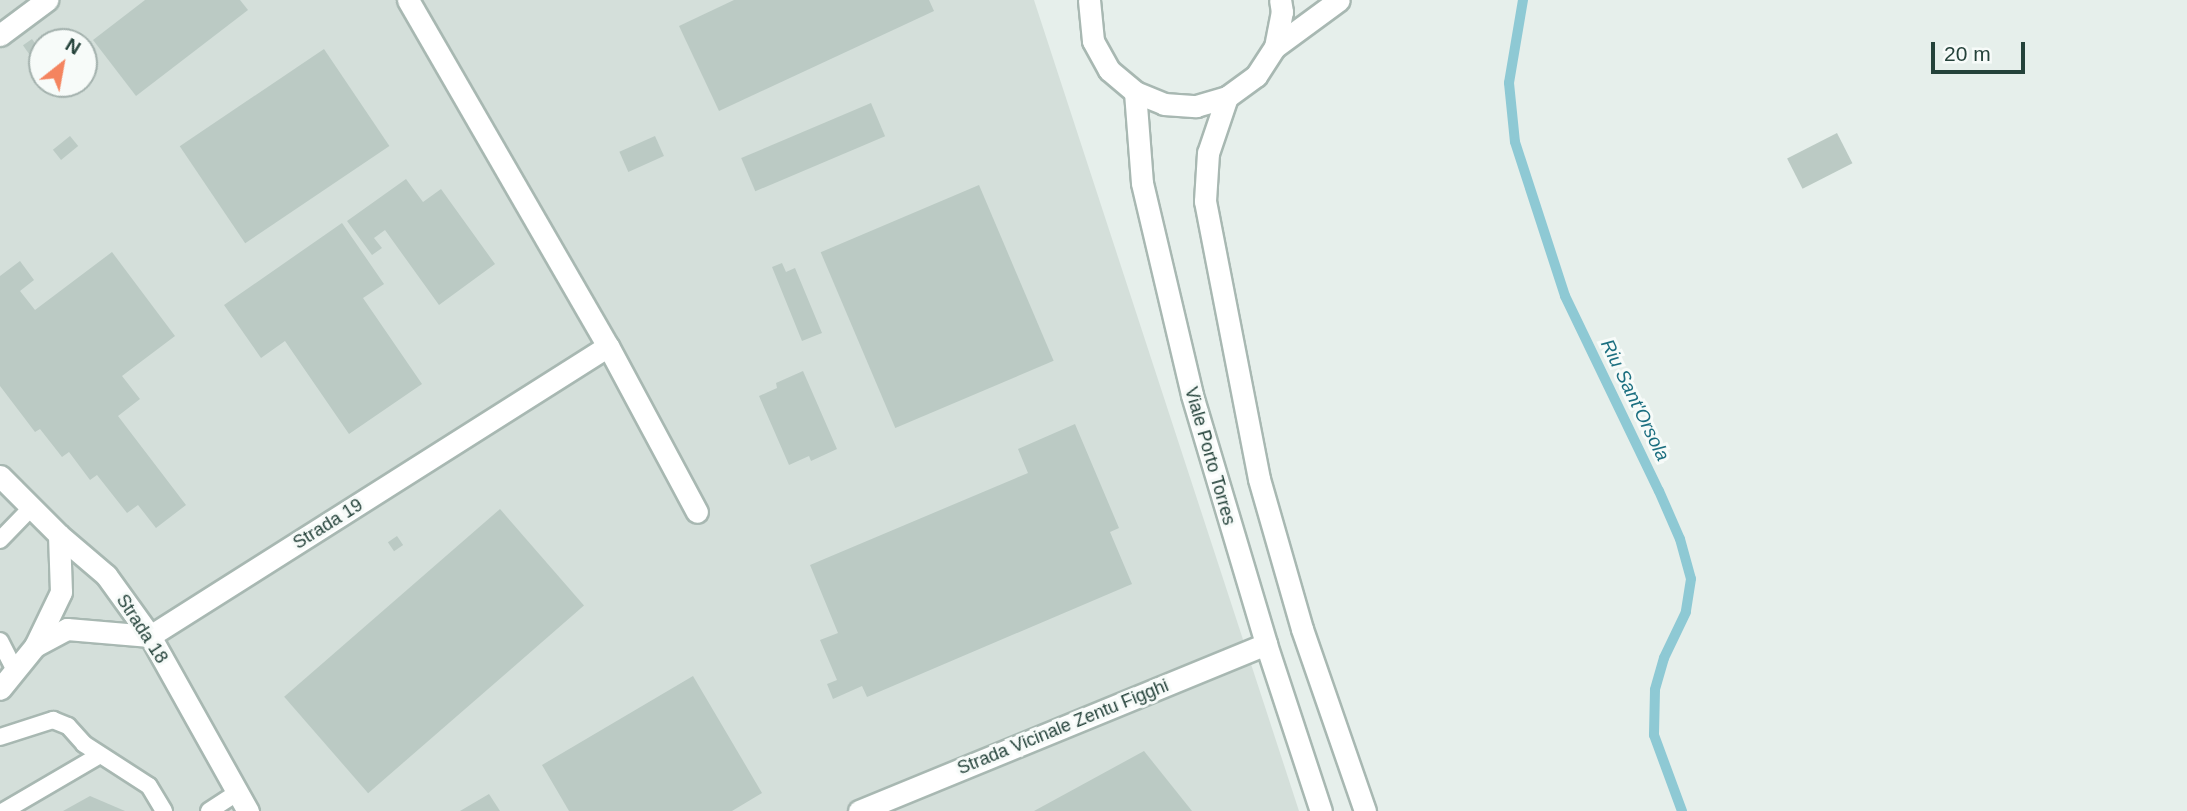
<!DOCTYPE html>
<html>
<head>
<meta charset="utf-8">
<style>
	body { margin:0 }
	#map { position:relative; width:2187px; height:811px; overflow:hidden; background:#e6efeb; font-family:Helvetica,sans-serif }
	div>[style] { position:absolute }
	.built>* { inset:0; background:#d4dfda }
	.stream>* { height:10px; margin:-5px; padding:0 5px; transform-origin:5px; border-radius:5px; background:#8ec9d4 }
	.building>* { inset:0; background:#bbcac4; transform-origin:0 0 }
	.roads { filter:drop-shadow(2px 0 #a8b8b2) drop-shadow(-2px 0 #a8b8b2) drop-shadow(0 2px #a8b8b2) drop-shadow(0 -2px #a8b8b2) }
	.lane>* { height:16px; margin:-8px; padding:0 8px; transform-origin:8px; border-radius:8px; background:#fff }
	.street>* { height:21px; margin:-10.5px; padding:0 10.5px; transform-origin:10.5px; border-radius:10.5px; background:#fff }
	.secondary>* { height:21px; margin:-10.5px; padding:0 10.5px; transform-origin:10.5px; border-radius:10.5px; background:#fff }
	span { translate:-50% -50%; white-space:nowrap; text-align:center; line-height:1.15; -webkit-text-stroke:6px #f7fbf9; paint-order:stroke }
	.street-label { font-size:18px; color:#24423a }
	.water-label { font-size:19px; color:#1c6f80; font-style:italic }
	.north { position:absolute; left:28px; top:28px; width:70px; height:70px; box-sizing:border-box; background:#f7fbf9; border:2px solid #a3b1ad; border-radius:50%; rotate:31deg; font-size:19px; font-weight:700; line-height:28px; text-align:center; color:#24423a }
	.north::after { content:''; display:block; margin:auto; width:24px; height:32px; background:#f4845f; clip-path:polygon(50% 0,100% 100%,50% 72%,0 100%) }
	.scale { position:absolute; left:1931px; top:42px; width:94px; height:32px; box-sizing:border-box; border:4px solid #24423a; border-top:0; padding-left:9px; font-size:21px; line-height:24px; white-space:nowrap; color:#24423a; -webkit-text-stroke:5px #f7fbf9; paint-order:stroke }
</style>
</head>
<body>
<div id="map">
	<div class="built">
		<div style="clip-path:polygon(evenodd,0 0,1034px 0,1299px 811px,0 811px,0 0,42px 42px,84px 42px,84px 84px,42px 84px,42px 42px)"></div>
	</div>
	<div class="stream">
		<div style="left:1523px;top:0;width:84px;rotate:99.6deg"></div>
		<div style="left:1509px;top:83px;width:59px;rotate:84.2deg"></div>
		<div style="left:1515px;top:142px;width:162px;rotate:72deg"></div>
		<div style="left:1565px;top:296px;width:216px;rotate:64.3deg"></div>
		<div style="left:1659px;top:491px;width:52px;rotate:66.4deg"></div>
		<div style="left:1680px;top:539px;width:41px;rotate:74.6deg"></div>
		<div style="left:1691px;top:579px;width:33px;rotate:99deg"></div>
		<div style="left:1686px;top:612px;width:51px;rotate:115.6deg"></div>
		<div style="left:1664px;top:658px;width:33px;rotate:106deg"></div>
		<div style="left:1655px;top:690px;width:45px;rotate:91.3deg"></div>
		<div style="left:1654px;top:735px;width:81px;rotate:69.8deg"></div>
	</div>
	<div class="building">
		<div style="clip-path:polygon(145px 0,240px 0,248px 10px,136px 96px,93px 40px)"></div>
		<div style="clip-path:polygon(734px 0,929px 0,934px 11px,719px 111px,679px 26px)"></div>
		<div style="left:32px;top:39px;width:16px;height:11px;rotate:55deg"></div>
		<div style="left:324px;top:49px;width:117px;height:174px;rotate:56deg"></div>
		<div style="left:871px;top:103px;width:36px;height:141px;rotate:67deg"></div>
		<div style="left:1837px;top:133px;width:34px;height:56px;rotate:63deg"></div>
		<div style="left:70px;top:136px;width:13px;height:22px;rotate:51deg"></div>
		<div style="left:655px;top:136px;width:22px;height:39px;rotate:66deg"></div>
		<div style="clip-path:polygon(406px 179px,423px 202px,441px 189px,495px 264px,439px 305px,385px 230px,374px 238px,382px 248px,372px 255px,347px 221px)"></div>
		<div style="left:979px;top:185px;width:191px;height:172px;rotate:67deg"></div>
		<div style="clip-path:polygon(342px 223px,384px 284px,363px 298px,422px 384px,349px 434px,285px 341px,261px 358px,224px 305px)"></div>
		<div style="clip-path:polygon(112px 252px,175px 336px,122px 376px,140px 399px,118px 416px,186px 505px,156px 528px,138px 505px,127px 513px,97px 475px,90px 480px,69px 452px,62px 457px,40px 429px,35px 432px,0 386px,0 276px,20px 261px,34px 280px,20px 291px,35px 310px)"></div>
		<div style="clip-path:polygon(782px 263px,786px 272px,795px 268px,822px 333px,802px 341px,772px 267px)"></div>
		<div style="clip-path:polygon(803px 371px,837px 449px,811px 461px,809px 456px,789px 465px,759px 396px,777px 388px,776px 383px)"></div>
		<div style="clip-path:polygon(1075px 424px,1119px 528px,1110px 532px,1132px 584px,867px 697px,862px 686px,833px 699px,827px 684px,837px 680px,820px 640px,838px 633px,810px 565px,1028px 473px,1018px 449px)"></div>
		<div style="left:500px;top:509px;width:128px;height:286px;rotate:49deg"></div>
		<div style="left:397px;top:536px;width:11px;height:11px;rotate:56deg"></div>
		<div style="clip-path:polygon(693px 676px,762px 793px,732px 811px,569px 811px,542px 765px)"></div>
		<div style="clip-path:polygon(1144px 751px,1192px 811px,1034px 811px)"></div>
		<div style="clip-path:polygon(489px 794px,500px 811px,460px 811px)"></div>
		<div style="clip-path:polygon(90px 796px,125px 811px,63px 811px)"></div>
	</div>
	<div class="roads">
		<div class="lane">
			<div style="left:0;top:540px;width:47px;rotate:-45.9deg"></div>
			<div style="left:0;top:641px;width:33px;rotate:63deg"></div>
			<div style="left:0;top:737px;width:56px;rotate:-17.8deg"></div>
			<div style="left:53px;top:720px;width:16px;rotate:22deg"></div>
			<div style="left:68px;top:726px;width:24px;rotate:48deg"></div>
			<div style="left:84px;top:744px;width:77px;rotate:32.9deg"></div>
			<div style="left:149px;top:786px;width:29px;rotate:59deg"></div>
			<div style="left:4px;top:811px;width:111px;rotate:-30.3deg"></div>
			<div style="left:209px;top:811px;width:33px;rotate:-33deg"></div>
		</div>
		<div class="street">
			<div style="left:408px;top:0;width:400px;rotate:60deg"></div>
			<div style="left:608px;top:346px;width:188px;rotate:61.8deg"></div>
			<div style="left:0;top:35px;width:59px;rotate:-36.7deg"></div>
			<div style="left:59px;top:535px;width:62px;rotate:40.4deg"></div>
			<div style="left:106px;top:575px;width:75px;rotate:54.2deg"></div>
			<div style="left:150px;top:636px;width:201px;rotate:60.8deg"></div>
			<div style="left:35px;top:646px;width:36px;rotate:-28deg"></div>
			<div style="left:67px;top:629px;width:83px;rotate:4.8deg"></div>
			<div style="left:150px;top:636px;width:542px;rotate:-32.34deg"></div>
			<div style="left:859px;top:811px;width:440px;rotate:-22.3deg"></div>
		</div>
		<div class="secondary">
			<div style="left:1089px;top:0;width:41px;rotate:84.4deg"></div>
			<div style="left:1093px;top:41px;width:33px;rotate:61deg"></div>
			<div style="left:1109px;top:70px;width:34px;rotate:40deg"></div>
			<div style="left:1135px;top:92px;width:31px;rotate:22deg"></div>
			<div style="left:1164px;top:104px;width:32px;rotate:4deg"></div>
			<div style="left:1196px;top:106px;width:32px;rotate:-16deg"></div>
			<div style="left:1227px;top:97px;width:36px;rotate:-36deg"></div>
			<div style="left:1256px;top:76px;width:35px;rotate:-57deg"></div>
			<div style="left:1275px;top:47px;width:36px;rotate:-79deg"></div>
			<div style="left:1282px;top:12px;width:12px;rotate:-99deg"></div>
			<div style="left:1275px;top:47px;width:79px;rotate:-36.3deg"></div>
			<div style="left:1135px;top:92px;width:91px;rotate:85.6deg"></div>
			<div style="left:1142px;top:183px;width:218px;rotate:76.7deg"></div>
			<div style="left:1192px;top:395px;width:260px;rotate:73.4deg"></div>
			<div style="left:1266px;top:644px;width:176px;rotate:71.8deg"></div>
			<div style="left:1227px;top:97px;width:59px;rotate:108.7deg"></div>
			<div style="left:1208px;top:153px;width:48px;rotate:93.6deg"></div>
			<div style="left:1205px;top:201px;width:283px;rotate:79deg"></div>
			<div style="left:1259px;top:479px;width:156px;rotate:74deg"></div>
			<div style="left:1302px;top:629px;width:193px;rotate:70.9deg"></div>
			<div style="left:0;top:476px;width:83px;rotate:45deg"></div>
			<div style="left:59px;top:535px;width:57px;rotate:88deg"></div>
			<div style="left:61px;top:592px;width:60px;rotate:115.7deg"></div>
			<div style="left:35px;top:646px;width:55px;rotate:129.1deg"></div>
		</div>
	</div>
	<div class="street-label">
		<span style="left:1210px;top:456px;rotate:74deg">Viale Porto Torres</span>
		<span style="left:328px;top:524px;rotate:-32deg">Strada 19</span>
		<span style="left:142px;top:629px;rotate:57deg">Strada 18</span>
		<span style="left:1063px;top:727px;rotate:-22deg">Strada Vicinale Zentu Figghi</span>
	</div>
	<div class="water-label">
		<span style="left:1635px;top:400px;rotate:64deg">Riu Sant'Orsola</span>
	</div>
	<div class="north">N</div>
	<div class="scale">20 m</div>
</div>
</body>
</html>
